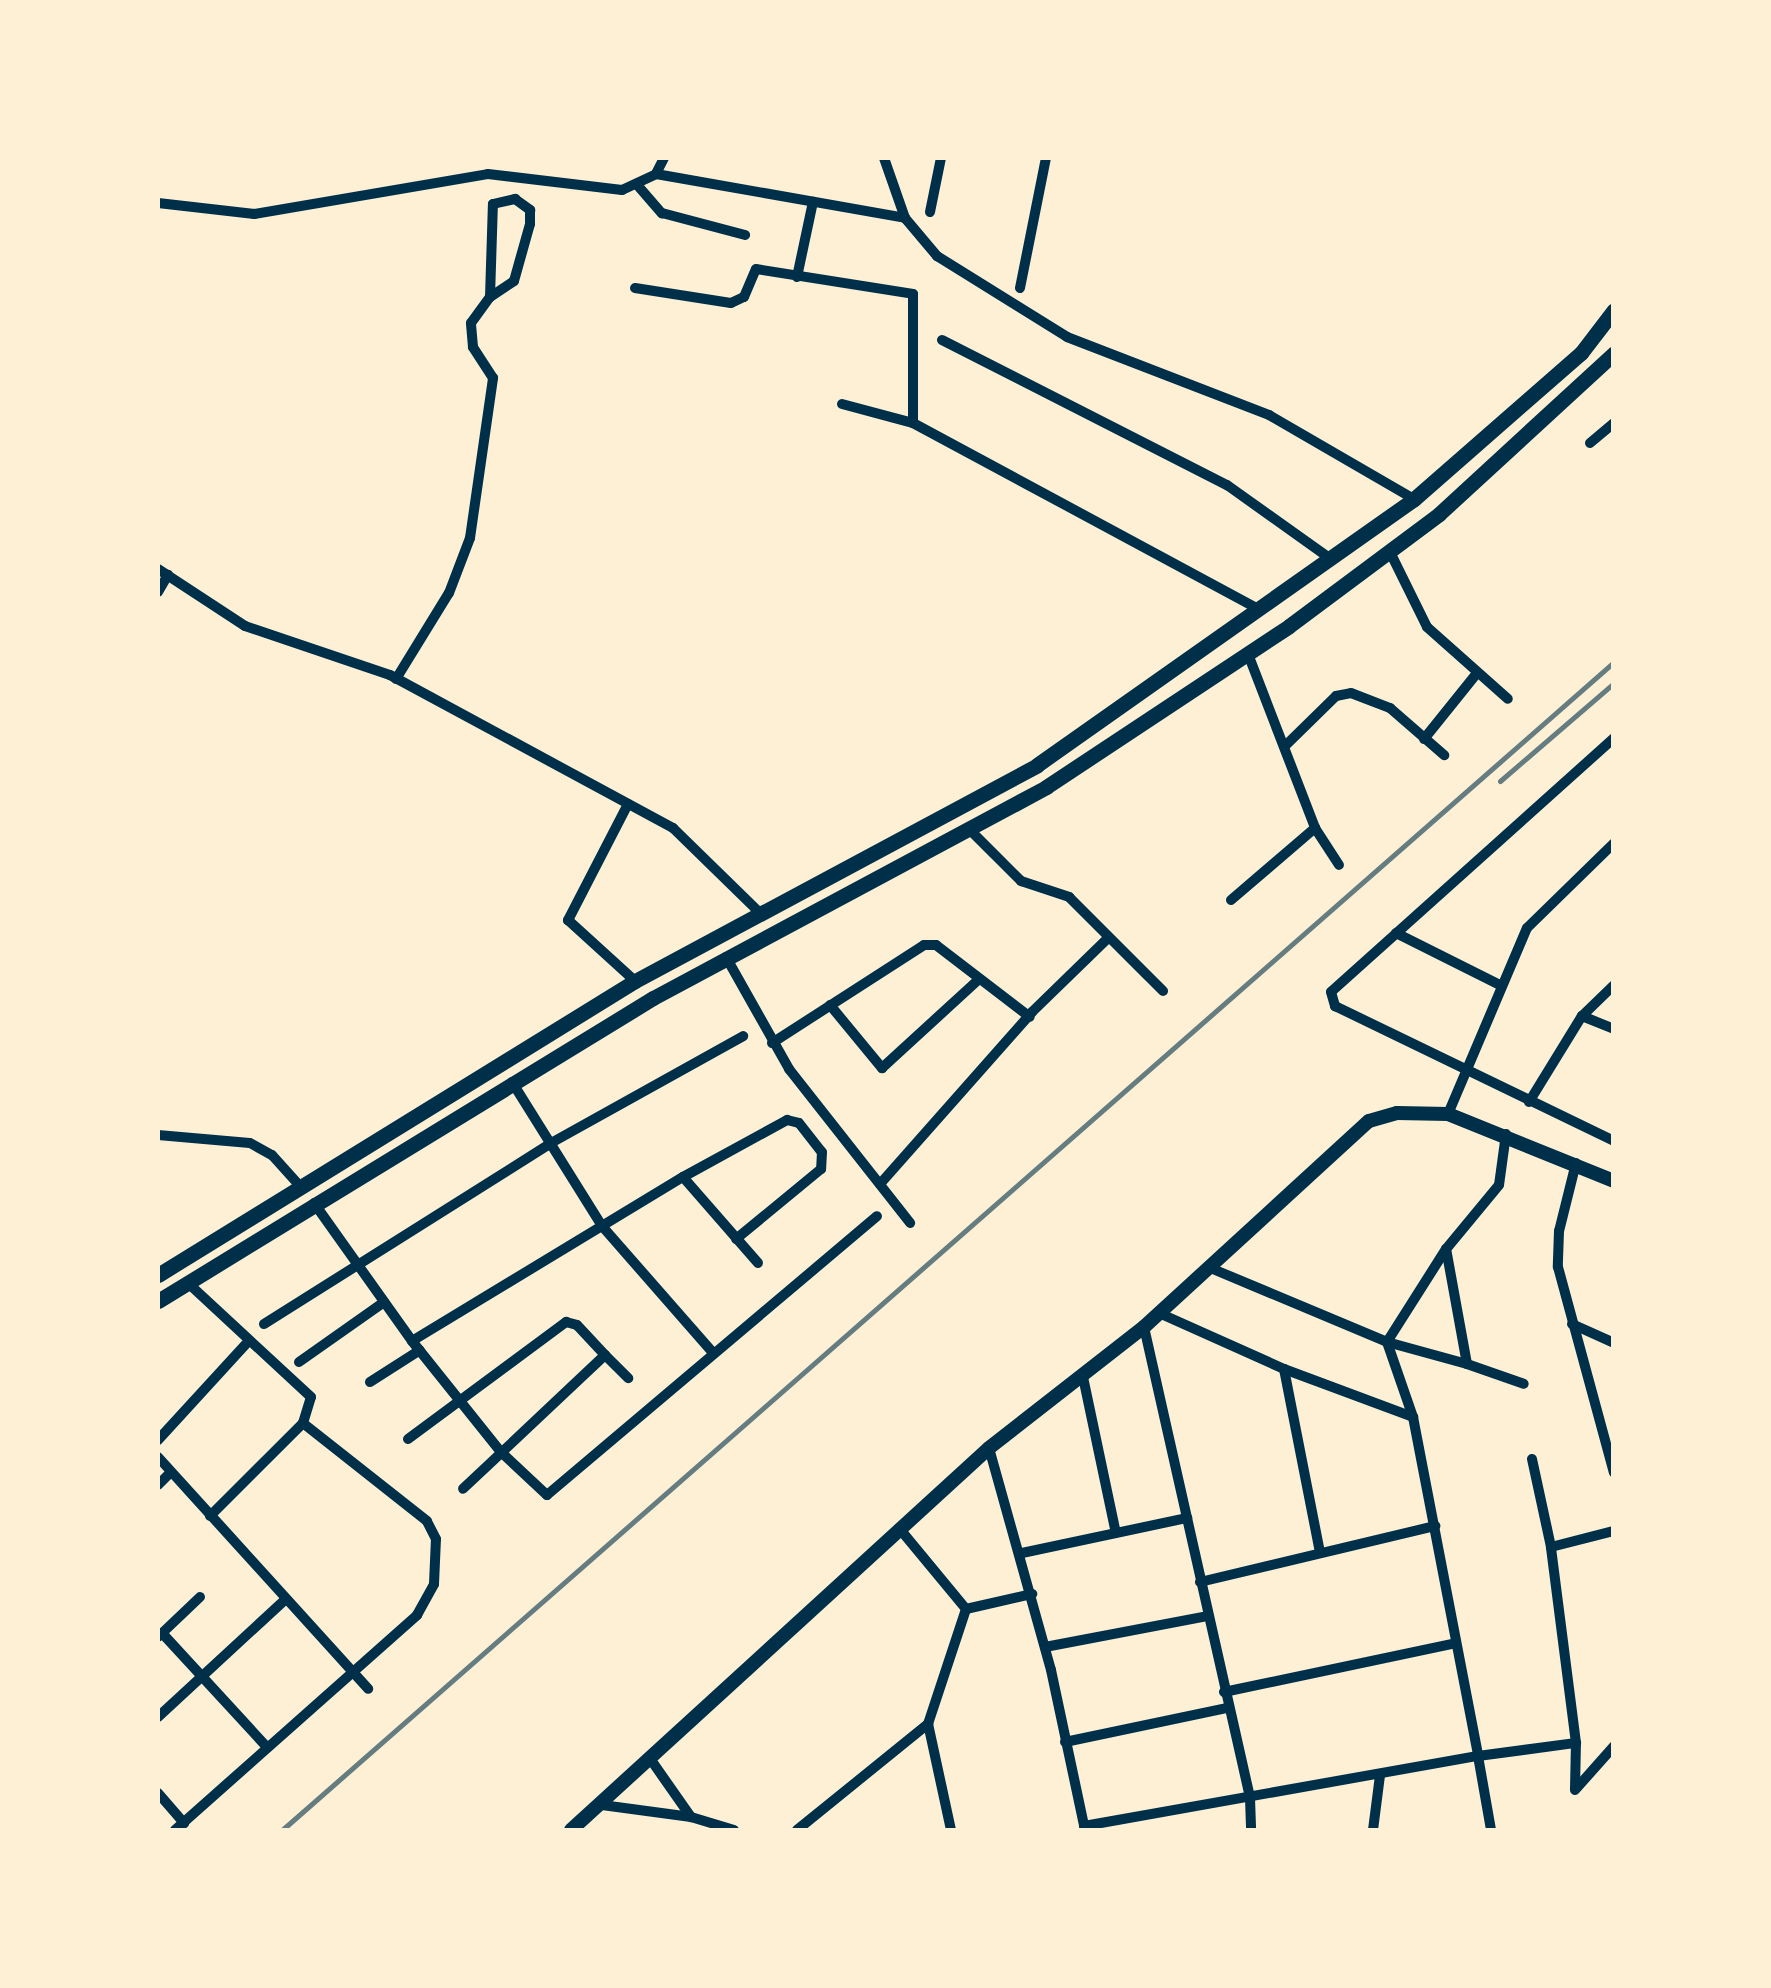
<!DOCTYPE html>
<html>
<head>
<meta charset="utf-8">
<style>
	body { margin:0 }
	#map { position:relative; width:1771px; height:1988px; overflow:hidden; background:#fdf0d5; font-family:Barlow,sans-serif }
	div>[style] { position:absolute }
	.minor>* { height:10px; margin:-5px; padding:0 5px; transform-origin:5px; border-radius:5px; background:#003049 }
	.tertiary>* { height:14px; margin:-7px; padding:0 7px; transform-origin:7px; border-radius:7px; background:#003049 }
	.secondary>* { height:15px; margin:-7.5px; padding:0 7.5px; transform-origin:7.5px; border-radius:7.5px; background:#003049 }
	.rail>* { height:5px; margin:-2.5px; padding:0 2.5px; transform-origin:2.5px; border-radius:2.5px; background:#657d81 }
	span { translate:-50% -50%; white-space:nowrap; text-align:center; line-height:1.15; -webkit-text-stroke:10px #fdf0d5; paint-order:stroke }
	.frame { position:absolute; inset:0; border:160px solid #fdf0d5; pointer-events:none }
</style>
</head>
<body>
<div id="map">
	<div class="minor">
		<div style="left:664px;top:158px;width:18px;rotate:117deg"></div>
		<div style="left:656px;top:174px;width:253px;rotate:10deg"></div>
		<div style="left:884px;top:158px;width:64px;rotate:70.7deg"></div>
		<div style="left:905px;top:218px;width:50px;rotate:49.9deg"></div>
		<div style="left:937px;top:256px;width:153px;rotate:31.9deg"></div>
		<div style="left:1067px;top:337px;width:217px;rotate:21.1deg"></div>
		<div style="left:1269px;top:415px;width:168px;rotate:30.1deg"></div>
		<div style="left:639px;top:187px;width:35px;rotate:49deg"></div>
		<div style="left:662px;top:213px;width:86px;rotate:14.8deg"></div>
		<div style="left:158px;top:203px;width:97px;rotate:6.5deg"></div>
		<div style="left:254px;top:214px;width:237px;rotate:-9.7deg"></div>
		<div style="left:488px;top:174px;width:135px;rotate:6.8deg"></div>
		<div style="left:622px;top:190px;width:38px;rotate:-25deg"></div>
		<div style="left:930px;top:212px;width:55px;rotate:-78.5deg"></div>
		<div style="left:797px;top:277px;width:77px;rotate:-78deg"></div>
		<div style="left:635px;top:288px;width:97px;rotate:8.9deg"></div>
		<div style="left:731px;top:303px;width:14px;rotate:-25deg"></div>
		<div style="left:744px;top:297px;width:30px;rotate:-67deg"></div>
		<div style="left:756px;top:269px;width:159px;rotate:9deg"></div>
		<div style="left:913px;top:294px;width:129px;rotate:90deg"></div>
		<div style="left:913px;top:423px;width:393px;rotate:28.3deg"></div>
		<div style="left:1020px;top:288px;width:133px;rotate:-78.7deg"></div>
		<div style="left:942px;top:340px;width:320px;rotate:27deg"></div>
		<div style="left:1227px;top:485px;width:129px;rotate:35.5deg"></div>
		<div style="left:842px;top:404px;width:73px;rotate:15deg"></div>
		<div style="left:1590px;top:443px;width:31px;rotate:-40deg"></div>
		<div style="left:1389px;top:550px;width:86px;rotate:63.7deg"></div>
		<div style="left:1427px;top:627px;width:108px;rotate:41.6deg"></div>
		<div style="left:158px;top:569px;width:104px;rotate:33.2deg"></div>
		<div style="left:245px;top:626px;width:153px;rotate:18.7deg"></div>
		<div style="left:390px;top:675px;width:322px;rotate:28.4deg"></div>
		<div style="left:673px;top:828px;width:122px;rotate:44.3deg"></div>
		<div style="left:158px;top:592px;width:20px;rotate:-60deg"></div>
		<div style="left:1248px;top:654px;width:186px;rotate:68.9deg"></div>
		<div style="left:1315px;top:828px;width:44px;rotate:57deg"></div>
		<div style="left:396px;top:679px;width:101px;rotate:-58.4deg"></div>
		<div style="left:449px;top:593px;width:59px;rotate:-69.1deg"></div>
		<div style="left:470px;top:538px;width:162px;rotate:-81.8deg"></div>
		<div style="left:493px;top:378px;width:37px;rotate:-123deg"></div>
		<div style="left:473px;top:347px;width:24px;rotate:-95deg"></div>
		<div style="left:471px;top:323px;width:32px;rotate:-54deg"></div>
		<div style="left:490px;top:297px;width:93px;rotate:-88.2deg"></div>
		<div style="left:493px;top:204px;width:23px;rotate:-13deg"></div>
		<div style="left:515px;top:199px;width:19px;rotate:36deg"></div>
		<div style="left:530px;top:210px;width:14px;rotate:90deg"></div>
		<div style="left:530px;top:224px;width:59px;rotate:105.7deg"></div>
		<div style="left:514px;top:281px;width:29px;rotate:146deg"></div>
		<div style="left:1614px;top:738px;width:380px;rotate:138.1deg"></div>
		<div style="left:1331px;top:992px;width:15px;rotate:74deg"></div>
		<div style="left:1335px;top:1006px;width:310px;rotate:25.8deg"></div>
		<div style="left:1424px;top:739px;width:85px;rotate:-51.2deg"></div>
		<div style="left:1286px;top:745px;width:70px;rotate:-44.4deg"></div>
		<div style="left:1336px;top:696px;width:15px;rotate:-11deg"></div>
		<div style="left:1351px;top:693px;width:42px;rotate:21deg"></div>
		<div style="left:1390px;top:708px;width:72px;rotate:41deg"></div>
		<div style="left:628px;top:804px;width:131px;rotate:117.3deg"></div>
		<div style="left:568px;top:920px;width:91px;rotate:42.3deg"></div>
		<div style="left:969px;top:829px;width:74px;rotate:45deg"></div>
		<div style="left:1021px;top:881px;width:51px;rotate:18.4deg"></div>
		<div style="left:1069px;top:897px;width:133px;rotate:45deg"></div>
		<div style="left:1231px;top:900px;width:111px;rotate:-40.6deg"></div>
		<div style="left:1396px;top:933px;width:114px;rotate:26.6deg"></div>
		<div style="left:726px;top:957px;width:129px;rotate:60.6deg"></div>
		<div style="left:789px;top:1069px;width:196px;rotate:51.8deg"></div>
		<div style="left:1614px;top:985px;width:45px;rotate:135.9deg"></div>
		<div style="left:1582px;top:1016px;width:35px;rotate:22deg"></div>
		<div style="left:830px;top:1005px;width:82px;rotate:50.5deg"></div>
		<div style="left:882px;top:1068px;width:129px;rotate:-42.5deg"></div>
		<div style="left:772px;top:1043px;width:181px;rotate:-32.8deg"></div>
		<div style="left:924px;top:945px;width:12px"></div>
		<div style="left:936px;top:945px;width:118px;rotate:37.5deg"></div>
		<div style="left:512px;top:1082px;width:170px;rotate:58deg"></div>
		<div style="left:602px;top:1226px;width:169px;rotate:48.8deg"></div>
		<div style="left:1529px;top:1102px;width:101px;rotate:-58.4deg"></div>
		<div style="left:1448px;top:1114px;width:202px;rotate:-67deg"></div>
		<div style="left:1527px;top:928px;width:122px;rotate:-44.3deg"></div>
		<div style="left:1506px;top:1134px;width:51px;rotate:97.8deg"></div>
		<div style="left:1499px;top:1185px;width:83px;rotate:129.6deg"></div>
		<div style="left:1446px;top:1249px;width:110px;rotate:122.4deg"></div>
		<div style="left:1387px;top:1342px;width:79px;rotate:70.9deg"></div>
		<div style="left:1413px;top:1417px;width:345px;rotate:79.1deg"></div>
		<div style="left:1478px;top:1756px;width:99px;rotate:-7.6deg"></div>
		<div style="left:1576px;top:1743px;width:198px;rotate:-97.3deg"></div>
		<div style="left:1551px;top:1547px;width:65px;rotate:-14.3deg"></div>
		<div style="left:158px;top:1135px;width:92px;rotate:5deg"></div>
		<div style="left:250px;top:1143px;width:25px;rotate:29deg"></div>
		<div style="left:272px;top:1155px;width:39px;rotate:48deg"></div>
		<div style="left:1576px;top:1163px;width:70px;rotate:104deg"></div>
		<div style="left:1559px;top:1231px;width:36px;rotate:92deg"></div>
		<div style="left:1558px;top:1267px;width:213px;rotate:74.8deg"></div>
		<div style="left:683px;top:1177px;width:114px;rotate:48.9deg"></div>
		<div style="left:880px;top:1184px;width:230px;rotate:-48.5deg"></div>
		<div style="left:1032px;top:1012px;width:107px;rotate:-44.2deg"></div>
		<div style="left:314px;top:1203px;width:169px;rotate:54.6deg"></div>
		<div style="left:412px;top:1341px;width:142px;rotate:51.3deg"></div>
		<div style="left:501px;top:1452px;width:63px;rotate:43.1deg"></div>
		<div style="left:547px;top:1495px;width:432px;rotate:-40.2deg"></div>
		<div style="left:1208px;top:1267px;width:194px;rotate:22.7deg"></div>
		<div style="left:1387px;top:1342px;width:83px;rotate:15.4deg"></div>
		<div style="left:1467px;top:1364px;width:117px;rotate:-100.3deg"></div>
		<div style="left:1159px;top:1313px;width:137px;rotate:24.1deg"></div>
		<div style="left:1284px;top:1369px;width:187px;rotate:78.9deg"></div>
		<div style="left:264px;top:1324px;width:339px;rotate:-32.2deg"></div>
		<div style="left:551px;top:1143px;width:220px;rotate:-29.1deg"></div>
		<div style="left:1572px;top:1324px;width:46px;rotate:24.3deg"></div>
		<div style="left:1144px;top:1327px;width:483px;rotate:77.3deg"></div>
		<div style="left:1250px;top:1798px;width:32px;rotate:88deg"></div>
		<div style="left:412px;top:1341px;width:317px;rotate:-31.2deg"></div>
		<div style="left:683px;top:1177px;width:119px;rotate:-28.7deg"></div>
		<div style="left:787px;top:1120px;width:12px;rotate:14deg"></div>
		<div style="left:799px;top:1123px;width:37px;rotate:52deg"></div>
		<div style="left:822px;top:1152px;width:17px;rotate:93deg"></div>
		<div style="left:821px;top:1169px;width:110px;rotate:140.5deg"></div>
		<div style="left:605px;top:1355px;width:33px;rotate:45deg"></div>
		<div style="left:299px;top:1362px;width:104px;rotate:-35.2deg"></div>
		<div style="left:1467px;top:1364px;width:60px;rotate:19.3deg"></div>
		<div style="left:1284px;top:1369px;width:138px;rotate:20.4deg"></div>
		<div style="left:1083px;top:1377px;width:159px;rotate:78.1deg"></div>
		<div style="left:370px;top:1382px;width:59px;rotate:-32.6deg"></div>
		<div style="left:408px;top:1439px;width:197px;rotate:-36.5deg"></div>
		<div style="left:566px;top:1322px;width:11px;rotate:15deg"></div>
		<div style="left:577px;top:1325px;width:41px;rotate:47deg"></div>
		<div style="left:605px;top:1355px;width:195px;rotate:136.7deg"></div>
		<div style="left:158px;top:1440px;width:130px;rotate:-47.5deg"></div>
		<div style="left:989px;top:1448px;width:230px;rotate:74.4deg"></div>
		<div style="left:1051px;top:1670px;width:164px;rotate:78deg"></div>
		<div style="left:158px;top:1457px;width:313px;rotate:47.8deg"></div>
		<div style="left:1532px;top:1459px;width:90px;rotate:77.8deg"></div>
		<div style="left:158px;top:1485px;width:18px;rotate:-45deg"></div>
		<div style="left:210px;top:1516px;width:132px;rotate:-45deg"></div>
		<div style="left:899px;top:1528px;width:105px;rotate:50.4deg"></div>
		<div style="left:1022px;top:1553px;width:169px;rotate:-12deg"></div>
		<div style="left:1200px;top:1582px;width:242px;rotate:-13.4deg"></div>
		<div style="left:162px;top:1633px;width:155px;rotate:47.4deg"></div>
		<div style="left:158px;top:1637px;width:58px;rotate:-43.6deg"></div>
		<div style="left:1045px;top:1647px;width:165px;rotate:-10.8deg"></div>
		<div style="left:1224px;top:1692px;width:237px;rotate:-11.9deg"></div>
		<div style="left:158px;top:1717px;width:174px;rotate:-42.7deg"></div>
		<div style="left:1065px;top:1742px;width:166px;rotate:-11.9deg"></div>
		<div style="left:651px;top:1760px;width:70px;rotate:54.9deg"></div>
		<div style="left:691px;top:1817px;width:45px;rotate:16.8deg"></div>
		<div style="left:1575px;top:1789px;width:46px;rotate:-88.8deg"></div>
		<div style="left:1575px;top:1790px;width:59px;rotate:-48.4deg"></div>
		<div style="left:158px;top:1793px;width:40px;rotate:49deg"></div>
		<div style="left:602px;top:1805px;width:90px;rotate:7.7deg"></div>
		<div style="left:1084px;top:1826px;width:400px;rotate:-10.1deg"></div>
		<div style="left:1478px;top:1756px;width:75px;rotate:80deg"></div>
		<div style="left:175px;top:1830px;width:324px;rotate:-41.6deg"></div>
		<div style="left:417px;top:1615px;width:35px;rotate:-61deg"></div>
		<div style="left:434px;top:1584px;width:45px;rotate:-87.5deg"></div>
		<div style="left:436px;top:1539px;width:20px;rotate:-117deg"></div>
		<div style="left:427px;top:1521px;width:158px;rotate:-141.7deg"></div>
		<div style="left:303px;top:1423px;width:27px;rotate:-73deg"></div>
		<div style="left:311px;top:1397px;width:169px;rotate:-137.2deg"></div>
		<div style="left:797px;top:1830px;width:169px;rotate:-39deg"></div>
		<div style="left:951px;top:1830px;width:108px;rotate:-102.2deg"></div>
		<div style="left:928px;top:1724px;width:121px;rotate:-71.7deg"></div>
		<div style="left:966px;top:1609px;width:68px;rotate:-12.8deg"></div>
		<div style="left:1373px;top:1830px;width:55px;rotate:-82.7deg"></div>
	</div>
	<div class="tertiary">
		<div style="left:571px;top:1830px;width:566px;rotate:-42.42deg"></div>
		<div style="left:989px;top:1448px;width:197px;rotate:-38deg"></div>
		<div style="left:1144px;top:1327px;width:305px;rotate:-42.5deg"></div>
		<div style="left:1369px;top:1121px;width:29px;rotate:-16deg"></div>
		<div style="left:1397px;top:1113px;width:51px;rotate:1.1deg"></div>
		<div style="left:1448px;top:1114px;width:179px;rotate:22deg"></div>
	</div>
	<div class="secondary">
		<div style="left:158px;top:1275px;width:560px;rotate:-31.65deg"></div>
		<div style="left:635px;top:981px;width:456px;rotate:-28.2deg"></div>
		<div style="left:1037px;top:765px;width:461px;rotate:-35.2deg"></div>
		<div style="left:1414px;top:499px;width:222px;rotate:-41.2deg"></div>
		<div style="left:1581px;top:353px;width:54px;rotate:-52.5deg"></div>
		<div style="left:158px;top:1301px;width:580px;rotate:-31.47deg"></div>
		<div style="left:653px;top:998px;width:446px;rotate:-28.2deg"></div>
		<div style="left:1046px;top:787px;width:291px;rotate:-33.5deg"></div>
		<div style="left:1289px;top:626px;width:187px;rotate:-36.7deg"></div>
		<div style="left:1439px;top:514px;width:238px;rotate:-42.6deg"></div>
	</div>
	<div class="rail">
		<div style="left:1500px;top:781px;width:150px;rotate:-40.7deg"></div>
		<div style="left:282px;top:1830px;width:1772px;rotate:-41.25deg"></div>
	</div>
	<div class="frame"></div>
</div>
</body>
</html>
